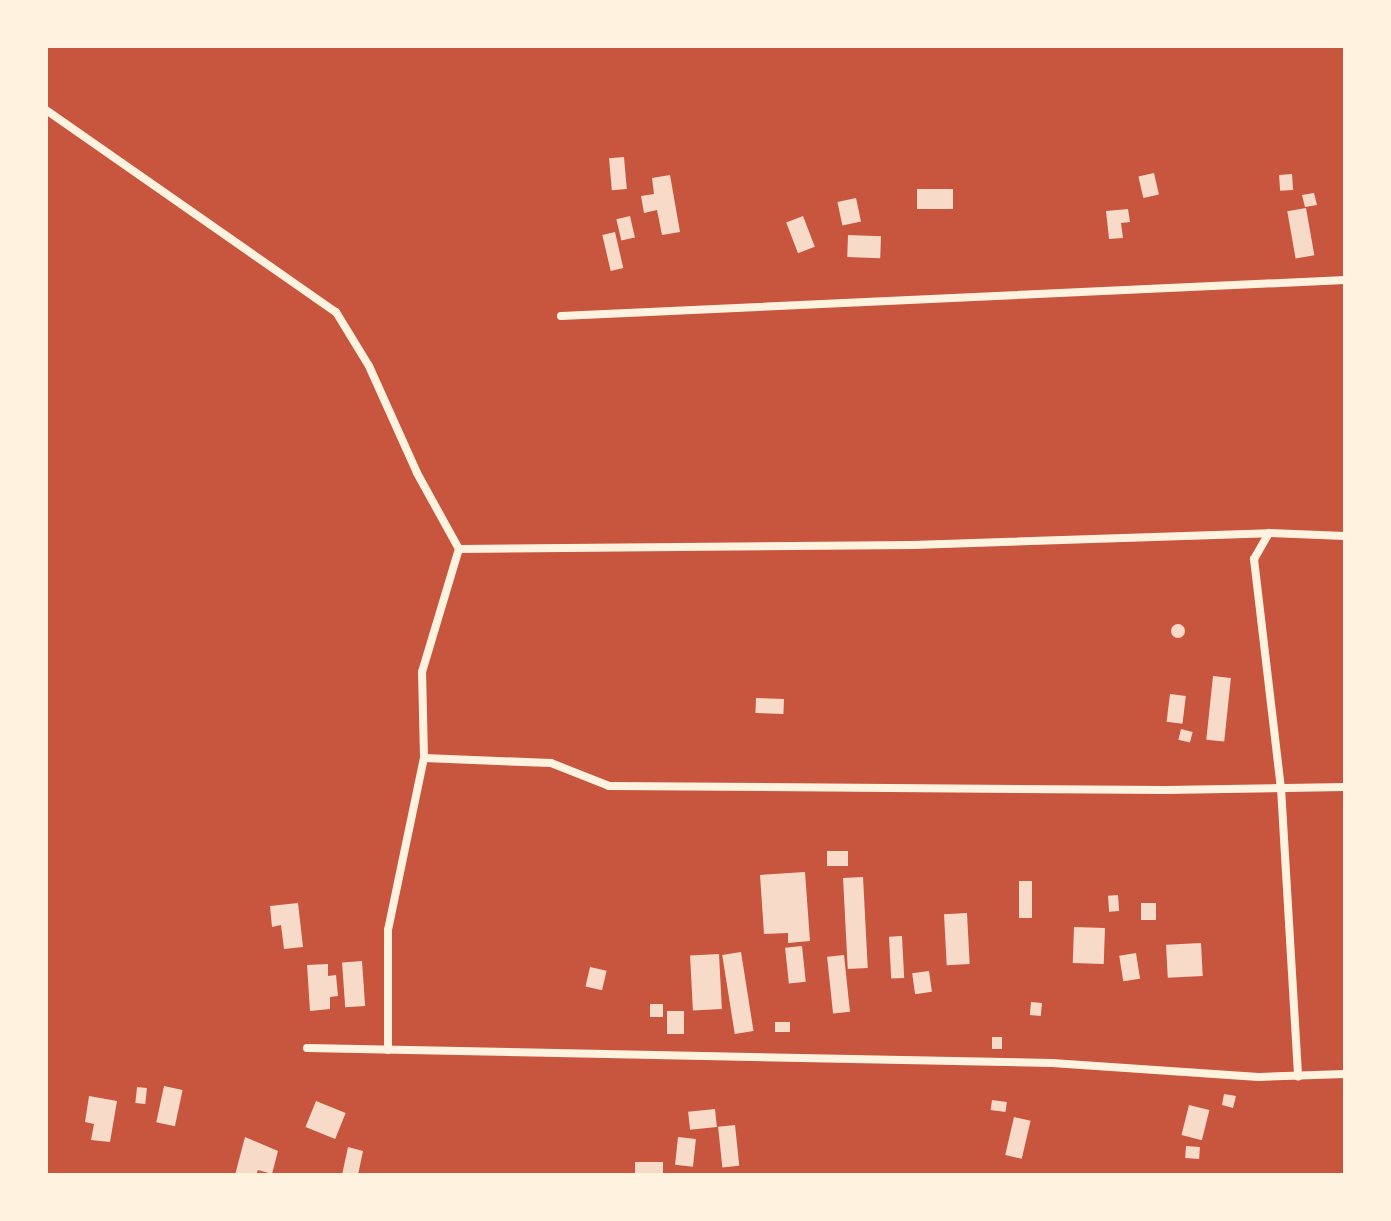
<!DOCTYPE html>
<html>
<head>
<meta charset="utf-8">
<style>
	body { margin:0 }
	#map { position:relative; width:1391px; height:1221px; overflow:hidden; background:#c8553d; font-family:"IBM Plex Sans",sans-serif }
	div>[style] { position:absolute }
	.building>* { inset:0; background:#f7dbc8; transform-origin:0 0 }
	.round { border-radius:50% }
	.minor>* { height:8px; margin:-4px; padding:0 4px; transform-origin:4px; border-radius:4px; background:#fff3e0 }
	span { translate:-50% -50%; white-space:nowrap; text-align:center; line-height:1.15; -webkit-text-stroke:7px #fff3e0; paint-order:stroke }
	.frame { position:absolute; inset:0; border:48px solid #fff3e0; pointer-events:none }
</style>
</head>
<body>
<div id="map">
	<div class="building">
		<div style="left:624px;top:157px;width:32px;height:15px;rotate:85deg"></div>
		<div style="left:1154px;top:173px;width:22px;height:16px;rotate:77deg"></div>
		<div style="left:1292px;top:174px;width:16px;height:13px;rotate:86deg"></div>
		<div style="clip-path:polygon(670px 175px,680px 232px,662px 235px,657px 210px,644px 213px,641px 196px,654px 194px,652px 178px)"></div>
		<div style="left:917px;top:189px;width:36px;height:20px"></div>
		<div style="clip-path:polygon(1314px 193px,1317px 205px,1305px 207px,1302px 195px)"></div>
		<div style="left:856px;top:198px;width:24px;height:19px;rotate:78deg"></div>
		<div style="left:1306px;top:208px;width:48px;height:19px;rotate:80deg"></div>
		<div style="clip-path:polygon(1128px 209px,1130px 222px,1121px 223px,1123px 238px,1109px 239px,1106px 211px)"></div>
		<div style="left:630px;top:216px;width:22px;height:14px;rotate:77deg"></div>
		<div style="left:803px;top:216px;width:33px;height:18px;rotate:69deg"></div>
		<div style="left:615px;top:232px;width:37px;height:13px;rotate:77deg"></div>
		<div style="left:848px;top:235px;width:33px;height:22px;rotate:2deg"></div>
		<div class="round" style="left:1171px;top:624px;width:14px;height:14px"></div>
		<div style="left:1213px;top:676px;width:18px;height:64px;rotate:6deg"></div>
		<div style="left:1170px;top:694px;width:16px;height:28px;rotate:7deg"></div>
		<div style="left:756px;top:698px;width:28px;height:15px;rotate:2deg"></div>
		<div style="left:1181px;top:729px;width:12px;height:11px;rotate:14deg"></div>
		<div style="left:848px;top:851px;width:15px;height:21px;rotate:90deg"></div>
		<div style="clip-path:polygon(805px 872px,810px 941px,788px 943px,788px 933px,764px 934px,760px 875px)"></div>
		<div style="left:863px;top:877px;width:91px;height:20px;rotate:87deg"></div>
		<div style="left:1019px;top:881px;width:13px;height:37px"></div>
		<div style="left:1118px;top:895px;width:16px;height:10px;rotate:86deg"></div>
		<div style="clip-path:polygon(298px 903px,303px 947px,284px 949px,281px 925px,272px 927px,270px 906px)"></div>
		<div style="left:1141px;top:903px;width:15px;height:17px"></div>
		<div style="left:967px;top:913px;width:51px;height:23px;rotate:87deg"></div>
		<div style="left:1074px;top:927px;width:31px;height:36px;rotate:2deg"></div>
		<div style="left:902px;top:936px;width:42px;height:13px;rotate:87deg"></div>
		<div style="left:1201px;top:943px;width:33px;height:35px;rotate:87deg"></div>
		<div style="left:802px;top:946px;width:36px;height:17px;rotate:84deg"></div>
		<div style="left:741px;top:952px;width:80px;height:19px;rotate:81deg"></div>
		<div style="left:1136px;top:953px;width:26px;height:17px;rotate:81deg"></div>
		<div style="left:719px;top:954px;width:55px;height:29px;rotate:87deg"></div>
		<div style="left:844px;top:955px;width:57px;height:17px;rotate:84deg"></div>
		<div style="left:362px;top:961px;width:45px;height:20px;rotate:86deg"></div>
		<div style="clip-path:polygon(328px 964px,328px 976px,336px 975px,338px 996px,330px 997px,330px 1009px,310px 1011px,307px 965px)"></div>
		<div style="left:590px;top:967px;width:17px;height:20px;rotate:13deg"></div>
		<div style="left:929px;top:971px;width:21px;height:17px;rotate:82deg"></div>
		<div style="left:1031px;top:1002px;width:11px;height:13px;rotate:5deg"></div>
		<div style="left:650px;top:1004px;width:13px;height:13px"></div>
		<div style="left:667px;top:1011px;width:17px;height:23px"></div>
		<div style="left:790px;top:1022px;width:10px;height:15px;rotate:90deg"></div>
		<div style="left:992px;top:1037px;width:10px;height:12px"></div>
		<div style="left:164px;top:1086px;width:19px;height:37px;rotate:12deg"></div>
		<div style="left:137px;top:1087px;width:10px;height:16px;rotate:6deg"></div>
		<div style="clip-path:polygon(1224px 1094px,1236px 1096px,1233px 1108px,1222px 1105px)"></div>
		<div style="clip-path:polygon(89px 1096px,117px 1101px,110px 1142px,91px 1140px,94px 1124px,85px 1122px)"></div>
		<div style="left:992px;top:1100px;width:15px;height:10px;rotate:8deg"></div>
		<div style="left:316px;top:1101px;width:32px;height:28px;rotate:22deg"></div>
		<div style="left:1189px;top:1105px;width:21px;height:31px;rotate:14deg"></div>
		<div style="left:715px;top:1109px;width:18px;height:27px;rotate:84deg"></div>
		<div style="left:1014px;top:1117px;width:17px;height:39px;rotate:13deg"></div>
		<div style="left:735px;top:1125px;width:41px;height:17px;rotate:84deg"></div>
		<div style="clip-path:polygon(245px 1137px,278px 1151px,272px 1174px,258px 1170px,256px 1175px,235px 1175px)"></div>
		<div style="left:678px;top:1137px;width:18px;height:28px;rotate:6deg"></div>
		<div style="left:1186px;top:1146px;width:14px;height:12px;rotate:4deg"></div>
		<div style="clip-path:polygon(348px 1147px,363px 1151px,358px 1175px,342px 1175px)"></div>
		<div style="left:663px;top:1162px;width:13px;height:28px;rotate:90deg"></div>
	</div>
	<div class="minor">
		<div style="left:46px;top:110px;width:353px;rotate:34.9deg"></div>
		<div style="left:336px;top:312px;width:63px;rotate:58.6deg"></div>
		<div style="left:369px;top:366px;width:117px;rotate:65.8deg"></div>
		<div style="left:417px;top:473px;width:87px;rotate:61.1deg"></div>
		<div style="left:459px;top:549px;width:454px;rotate:-0.5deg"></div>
		<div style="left:913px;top:545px;width:356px;rotate:-1.9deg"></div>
		<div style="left:1269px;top:533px;width:76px;rotate:2.3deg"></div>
		<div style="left:561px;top:316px;width:785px;rotate:-2.63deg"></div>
		<div style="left:1269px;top:533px;width:30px;rotate:120deg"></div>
		<div style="left:1254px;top:559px;width:231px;rotate:83.3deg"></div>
		<div style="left:1281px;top:788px;width:289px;rotate:86.6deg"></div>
		<div style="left:424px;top:758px;width:127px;rotate:2.3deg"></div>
		<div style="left:551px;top:763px;width:62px;rotate:21.6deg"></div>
		<div style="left:609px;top:786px;width:557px;rotate:0.41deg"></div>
		<div style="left:1166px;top:790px;width:179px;rotate:-1deg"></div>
		<div style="left:307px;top:1048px;width:745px;rotate:1.15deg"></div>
		<div style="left:1052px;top:1063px;width:207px;rotate:3.9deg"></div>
		<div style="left:1259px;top:1077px;width:86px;rotate:-2deg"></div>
		<div style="left:388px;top:1050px;width:120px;rotate:-90deg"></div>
		<div style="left:388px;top:930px;width:176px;rotate:-78.2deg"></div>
		<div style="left:424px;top:758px;width:86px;rotate:-91.3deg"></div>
		<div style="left:422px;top:672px;width:128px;rotate:-73.3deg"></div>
	</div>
	<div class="frame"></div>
</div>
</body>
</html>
